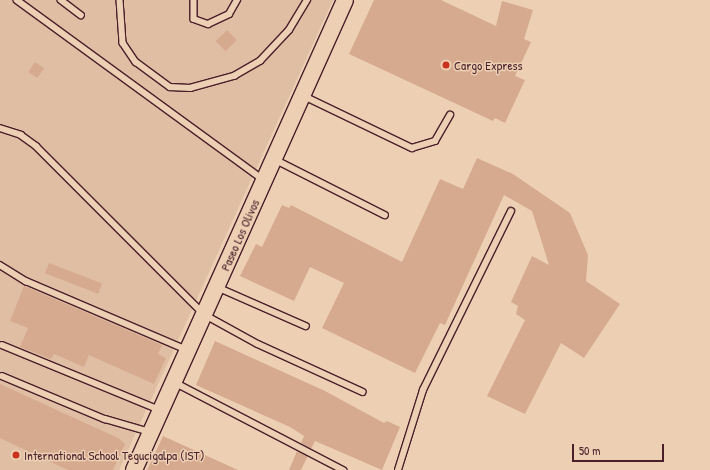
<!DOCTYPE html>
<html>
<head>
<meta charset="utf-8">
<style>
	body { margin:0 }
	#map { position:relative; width:710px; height:470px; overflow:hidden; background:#edd0b3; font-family:"Patrick Hand",sans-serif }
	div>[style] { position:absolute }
	.built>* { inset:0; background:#e0bea3 }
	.building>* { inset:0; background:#d6aa8f; transform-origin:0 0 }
	.roads { filter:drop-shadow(1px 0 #4a1f2b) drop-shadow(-1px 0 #4a1f2b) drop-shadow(0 1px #4a1f2b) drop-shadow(0 -1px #4a1f2b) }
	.lane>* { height:5.5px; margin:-2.75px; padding:0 2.75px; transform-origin:2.75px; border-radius:2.75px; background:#edd0b3 }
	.secondary>* { height:16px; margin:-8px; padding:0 8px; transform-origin:8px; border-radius:8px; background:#edd0b3 }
	.dots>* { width:11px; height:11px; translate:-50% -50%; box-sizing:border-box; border:2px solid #edd0b3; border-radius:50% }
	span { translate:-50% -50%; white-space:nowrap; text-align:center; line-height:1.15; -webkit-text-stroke:3px #edd0b3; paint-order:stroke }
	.poi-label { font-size:13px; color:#4a1f2b }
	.left { translate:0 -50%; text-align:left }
	.street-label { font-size:13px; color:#4a1f2b }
	.scale { position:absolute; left:572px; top:444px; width:92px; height:18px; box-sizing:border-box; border:2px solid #4a1f2b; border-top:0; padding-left:5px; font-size:12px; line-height:14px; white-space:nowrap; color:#4a1f2b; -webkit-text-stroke:3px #edd0b3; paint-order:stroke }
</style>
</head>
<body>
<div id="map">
	<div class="built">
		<div style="clip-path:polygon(0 0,333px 0,119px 470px,0 470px)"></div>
	</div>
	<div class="building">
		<div style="clip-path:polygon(374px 0,441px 0,496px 26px,502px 1px,533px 10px,524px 39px,531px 42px,515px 76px,525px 80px,505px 123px,495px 118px,493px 121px,349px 54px)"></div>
		<div style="left:227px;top:30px;width:14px;height:16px;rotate:45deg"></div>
		<div style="left:35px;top:62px;width:11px;height:12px;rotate:34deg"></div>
		<div style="clip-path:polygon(477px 158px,513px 174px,570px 213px,588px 255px,586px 281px,620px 304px,584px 358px,561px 343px,525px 414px,487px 396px,525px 320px,516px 314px,518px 306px,511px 302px,532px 256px,549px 265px,532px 211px,504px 195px,445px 325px,440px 323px,415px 373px,322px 328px,344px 283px,310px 267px,294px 301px,240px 276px,256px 244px,262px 247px,282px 205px,289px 208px,291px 205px,402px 262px,440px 179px,463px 189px)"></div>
		<div style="left:49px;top:263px;width:57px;height:11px;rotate:21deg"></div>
		<div style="clip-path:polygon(24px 286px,162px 345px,158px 354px,166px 358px,154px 384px,89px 355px,84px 367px,54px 354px,51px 359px,20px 347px,28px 328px,10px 321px)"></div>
		<div style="clip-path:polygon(215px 341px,325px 391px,384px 423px,387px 421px,400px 427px,382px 470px,315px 441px,311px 449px,301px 443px,304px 436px,290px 427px,196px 385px)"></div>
		<div style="clip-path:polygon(0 384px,118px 438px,125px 444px,113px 470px,68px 470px,0 438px)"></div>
		<div style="clip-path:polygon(163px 436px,238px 470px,147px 470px)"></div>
		<div style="clip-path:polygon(297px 451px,308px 456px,301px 470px,289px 470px)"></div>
	</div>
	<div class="roads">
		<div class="lane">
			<div style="left:17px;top:0;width:306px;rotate:36.1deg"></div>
			<div style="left:61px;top:0;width:25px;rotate:37deg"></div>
			<div style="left:120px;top:0;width:43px;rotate:86deg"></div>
			<div style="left:123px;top:43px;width:23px;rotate:56deg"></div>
			<div style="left:136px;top:62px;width:42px;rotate:36.3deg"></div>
			<div style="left:170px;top:87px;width:20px;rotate:3deg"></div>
			<div style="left:190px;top:88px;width:46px;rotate:-15.3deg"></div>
			<div style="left:234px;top:76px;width:30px;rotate:-30deg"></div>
			<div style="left:260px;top:61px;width:42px;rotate:-46.9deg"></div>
			<div style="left:289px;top:30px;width:35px;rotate:-59deg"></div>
			<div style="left:194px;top:0;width:19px;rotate:90deg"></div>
			<div style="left:194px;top:19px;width:15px;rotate:20deg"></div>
			<div style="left:208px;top:24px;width:23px;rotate:-25deg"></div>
			<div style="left:229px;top:14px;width:16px;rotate:-60deg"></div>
			<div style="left:304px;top:96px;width:120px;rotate:25.7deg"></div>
			<div style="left:412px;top:148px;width:24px;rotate:-17deg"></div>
			<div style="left:435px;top:141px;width:30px;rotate:-60deg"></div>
			<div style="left:0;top:128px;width:22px;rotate:18deg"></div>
			<div style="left:21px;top:135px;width:19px;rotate:36deg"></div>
			<div style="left:36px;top:146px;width:239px;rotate:45deg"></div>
			<div style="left:205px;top:315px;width:60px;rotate:28.7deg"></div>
			<div style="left:258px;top:344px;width:115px;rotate:24.6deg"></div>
			<div style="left:276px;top:160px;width:122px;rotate:26.8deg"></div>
			<div style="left:0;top:265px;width:31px;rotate:32deg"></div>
			<div style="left:26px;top:281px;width:175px;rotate:23.2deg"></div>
			<div style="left:217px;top:287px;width:97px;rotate:23.7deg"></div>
			<div style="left:2px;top:345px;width:171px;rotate:22.4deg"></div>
			<div style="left:2px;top:376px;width:112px;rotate:22.7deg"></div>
			<div style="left:105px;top:419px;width:47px;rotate:16.1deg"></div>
			<div style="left:174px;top:382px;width:191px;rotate:27.5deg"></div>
			<div style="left:398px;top:470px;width:84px;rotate:-72.6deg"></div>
			<div style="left:423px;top:390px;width:199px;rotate:-63.8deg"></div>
		</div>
		<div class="secondary">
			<div style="left:134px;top:470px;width:515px;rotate:-65.82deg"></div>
		</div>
	</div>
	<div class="dots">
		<div style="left:446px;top:65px;background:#c8321e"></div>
		<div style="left:16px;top:455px;background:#c8321e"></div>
	</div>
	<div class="poi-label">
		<span class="left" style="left:454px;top:65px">Cargo Express</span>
		<span class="left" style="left:24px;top:455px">International School Tegucigalpa (IST)</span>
	</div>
	<div class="street-label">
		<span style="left:240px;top:235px;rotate:-66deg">Paseo Los Olivos</span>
	</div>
	<div class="scale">50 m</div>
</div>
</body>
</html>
